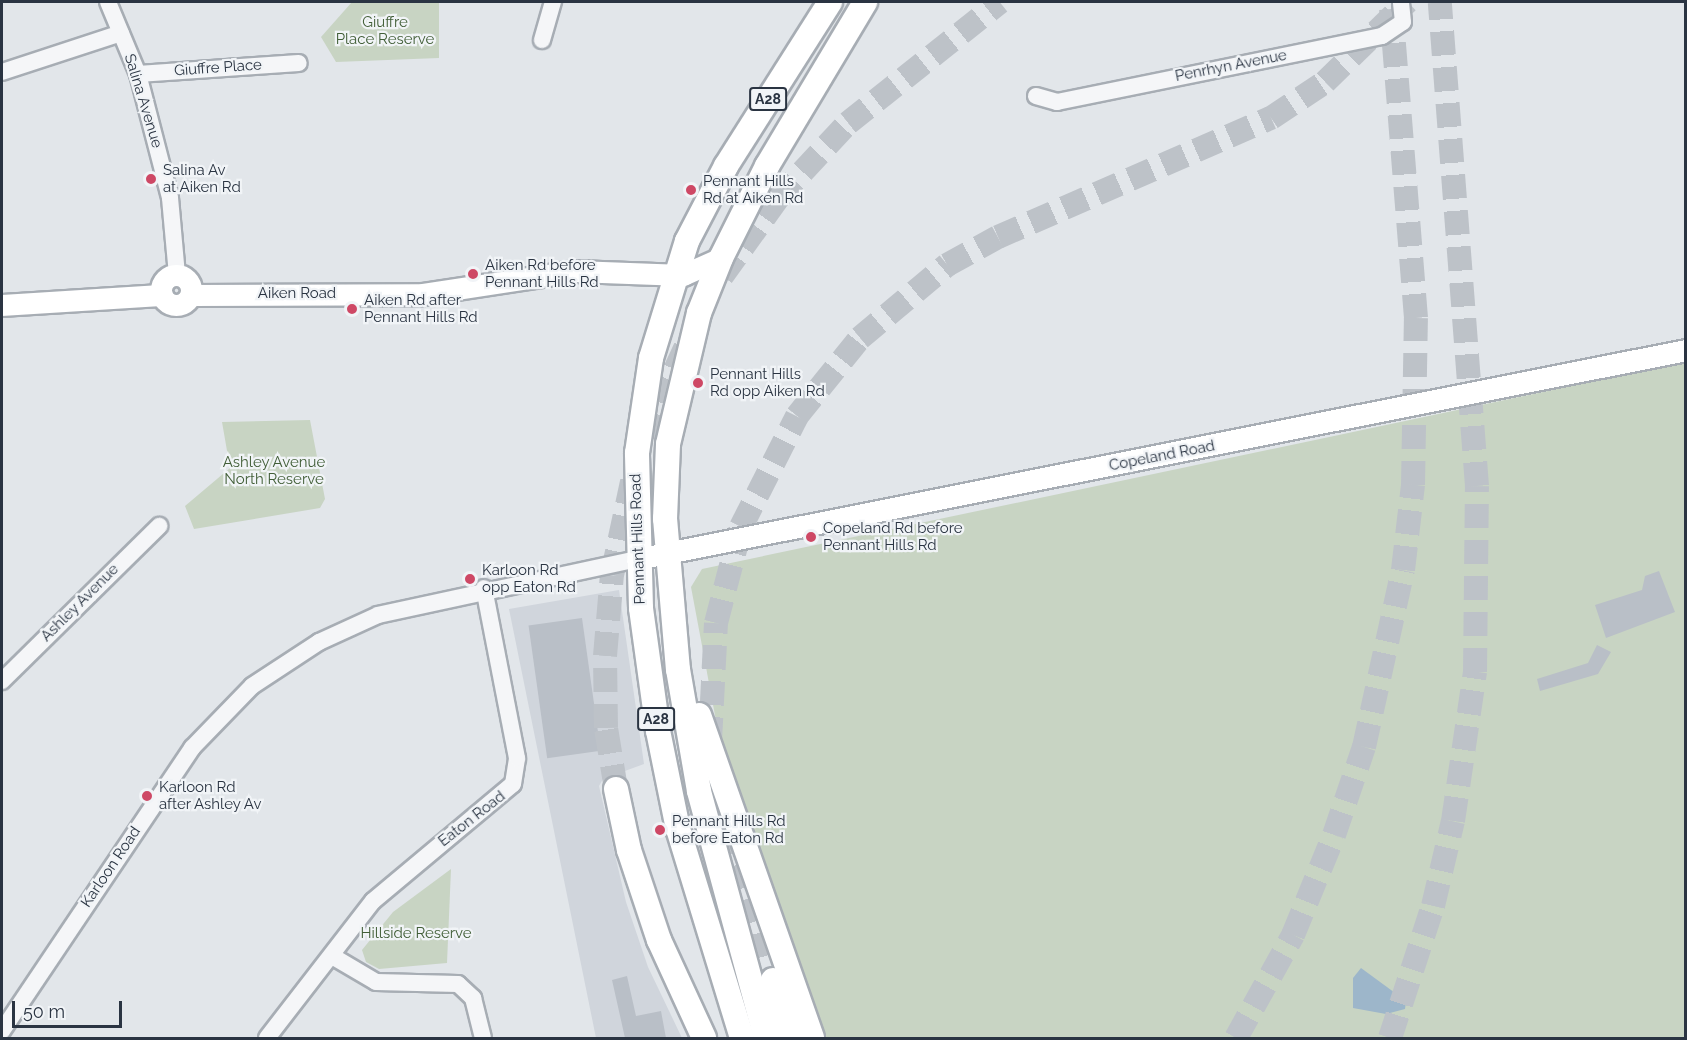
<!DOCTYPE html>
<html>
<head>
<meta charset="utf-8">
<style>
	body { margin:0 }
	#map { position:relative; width:1687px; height:1040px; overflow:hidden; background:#e2e6ea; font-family:Raleway,sans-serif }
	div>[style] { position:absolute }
	.built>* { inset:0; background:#d0d5dc }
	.green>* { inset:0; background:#c8d4c3 }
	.water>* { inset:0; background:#9db6ca }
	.building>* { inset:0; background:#b9bfc7; transform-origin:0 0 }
	.highway-tunnel>* { height:24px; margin-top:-12px; transform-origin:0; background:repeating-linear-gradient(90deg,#bdc2c8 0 24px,transparent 0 36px) }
	.roads { filter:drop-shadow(2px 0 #a7adb4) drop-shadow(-2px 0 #a7adb4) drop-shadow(0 2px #a7adb4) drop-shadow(0 -2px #a7adb4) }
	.minor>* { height:16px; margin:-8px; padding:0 8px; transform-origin:8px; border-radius:8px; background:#f5f6f8 }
	.major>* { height:21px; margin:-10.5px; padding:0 10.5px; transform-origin:10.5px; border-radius:10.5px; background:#fff }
	.major>.ring { margin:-10.5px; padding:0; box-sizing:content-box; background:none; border:21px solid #fff; border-radius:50% }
	.highway>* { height:24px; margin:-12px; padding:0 12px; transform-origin:12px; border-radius:12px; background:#fff }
	.dots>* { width:16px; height:16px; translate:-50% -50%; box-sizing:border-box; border:3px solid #f1f4f7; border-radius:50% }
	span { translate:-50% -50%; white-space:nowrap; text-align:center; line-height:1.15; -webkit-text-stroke:4.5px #f1f4f7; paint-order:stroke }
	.shield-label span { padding:2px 4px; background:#f1f4f7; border:2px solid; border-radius:4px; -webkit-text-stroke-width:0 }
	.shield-label { font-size:14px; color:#2a3442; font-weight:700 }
	.park-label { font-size:15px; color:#415e37 }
	.street-label { font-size:15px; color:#2a3442 }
	.poi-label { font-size:15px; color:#2a3442 }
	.left { translate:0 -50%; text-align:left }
	.frame { position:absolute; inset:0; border:3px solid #2a3442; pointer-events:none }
	.scale { position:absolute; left:12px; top:1001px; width:110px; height:27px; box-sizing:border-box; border:3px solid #2a3442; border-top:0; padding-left:8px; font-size:18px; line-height:21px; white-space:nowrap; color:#2a3442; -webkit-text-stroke:4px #f1f4f7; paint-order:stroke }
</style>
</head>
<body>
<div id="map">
	<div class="built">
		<div style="clip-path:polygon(619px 590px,644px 764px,603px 779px,599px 786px,626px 902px,648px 967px,682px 1038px,596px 1038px,509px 609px)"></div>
	</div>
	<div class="green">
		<div style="clip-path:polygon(352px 2px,439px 2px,439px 58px,336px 62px,321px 37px)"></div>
		<div style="clip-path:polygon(1685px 362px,1685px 1038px,826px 1038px,723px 758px,691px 587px,702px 569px)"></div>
		<div style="clip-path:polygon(310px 420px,325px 499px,320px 508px,194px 529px,185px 506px,230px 468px,222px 422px)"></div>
		<div style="clip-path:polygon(451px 869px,447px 963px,379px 969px,366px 962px,362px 950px,393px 912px)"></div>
	</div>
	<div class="water">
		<div style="clip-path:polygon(1361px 968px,1406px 1001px,1405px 1009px,1386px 1014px,1353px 1008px,1353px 978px)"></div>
	</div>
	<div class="building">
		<div style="clip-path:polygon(1659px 571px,1675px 612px,1606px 638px,1595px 605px,1642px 590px,1645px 576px)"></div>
		<div style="left:582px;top:618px;width:134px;height:54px;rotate:82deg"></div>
		<div style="clip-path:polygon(1597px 645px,1611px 652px,1598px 674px,1540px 691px,1537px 679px,1588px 663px)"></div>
		<div style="clip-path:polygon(627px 976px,636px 1016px,661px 1011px,666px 1038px,625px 1038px,612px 980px)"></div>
	</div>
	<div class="highway-tunnel">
		<div style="left:722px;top:276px;width:96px;rotate:-54.3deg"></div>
		<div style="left:778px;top:198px;width:103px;rotate:-47deg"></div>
		<div style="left:848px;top:123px;width:194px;rotate:-38.5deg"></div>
		<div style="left:645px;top:435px;width:100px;rotate:-65.2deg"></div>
		<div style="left:710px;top:741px;width:118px;rotate:-87.1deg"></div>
		<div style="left:716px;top:623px;width:99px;rotate:-75.4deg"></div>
		<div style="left:741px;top:527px;width:124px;rotate:-63.2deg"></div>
		<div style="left:797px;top:416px;width:100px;rotate:-51.1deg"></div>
		<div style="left:860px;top:338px;width:114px;rotate:-40deg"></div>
		<div style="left:947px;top:265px;width:58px;rotate:-28.8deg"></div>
		<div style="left:998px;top:237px;width:298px;rotate:-23.6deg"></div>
		<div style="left:1271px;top:118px;width:65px;rotate:-33.7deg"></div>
		<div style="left:1325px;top:82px;width:115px;rotate:-44.3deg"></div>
		<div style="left:715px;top:781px;width:51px;rotate:79.8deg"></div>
		<div style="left:724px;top:831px;width:72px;rotate:68.8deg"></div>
		<div style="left:750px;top:898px;width:85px;rotate:74.3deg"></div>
		<div style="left:616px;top:789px;width:62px;rotate:-99.3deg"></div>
		<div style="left:606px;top:728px;width:72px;rotate:-90.8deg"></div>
		<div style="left:605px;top:656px;width:81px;rotate:-85.1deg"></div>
		<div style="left:612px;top:575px;width:109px;rotate:-77.9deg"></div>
		<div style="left:1236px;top:1038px;width:118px;rotate:-61deg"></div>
		<div style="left:1293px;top:935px;width:108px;rotate:-67.7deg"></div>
		<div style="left:1334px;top:835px;width:93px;rotate:-71.2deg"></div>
		<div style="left:1364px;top:747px;width:181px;rotate:-77.6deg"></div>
		<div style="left:1403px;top:570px;width:86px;rotate:-83.3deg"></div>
		<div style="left:1413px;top:485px;width:167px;rotate:-89deg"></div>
		<div style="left:1416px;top:318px;width:310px;rotate:-94.6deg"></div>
		<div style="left:1390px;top:1038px;width:139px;rotate:-72deg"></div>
		<div style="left:1433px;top:906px;width:87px;rotate:-76.8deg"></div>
		<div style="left:1453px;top:821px;width:151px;rotate:-81.6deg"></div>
		<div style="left:1475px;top:672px;width:186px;rotate:-89.4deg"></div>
		<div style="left:1477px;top:486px;width:485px;rotate:-94.4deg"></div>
	</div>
	<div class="roads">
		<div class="minor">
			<div style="left:108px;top:2px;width:78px;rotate:67.4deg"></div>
			<div style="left:138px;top:74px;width:128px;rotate:75.5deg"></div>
			<div style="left:170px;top:198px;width:77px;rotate:84.8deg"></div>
			<div style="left:542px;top:40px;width:40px;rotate:-74deg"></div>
			<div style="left:2px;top:72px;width:125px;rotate:-18.1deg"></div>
			<div style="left:138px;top:74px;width:161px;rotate:-3.9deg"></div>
			<div style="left:1036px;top:96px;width:22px;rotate:16deg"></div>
			<div style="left:1057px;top:102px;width:332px;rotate:-11.5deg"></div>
			<div style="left:1382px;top:36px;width:25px;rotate:-34deg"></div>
			<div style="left:1403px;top:22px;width:20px;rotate:-96deg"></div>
			<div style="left:2px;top:681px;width:221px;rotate:-44.6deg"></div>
			<div style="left:332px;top:956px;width:51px;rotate:30.6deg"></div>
			<div style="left:376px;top:982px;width:82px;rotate:1.4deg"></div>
			<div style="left:458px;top:984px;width:21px;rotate:43deg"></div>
			<div style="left:473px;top:998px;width:41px;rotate:76deg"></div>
			<div style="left:2px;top:1031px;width:341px;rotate:-56.1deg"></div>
			<div style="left:192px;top:748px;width:86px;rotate:-45.9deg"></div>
			<div style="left:252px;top:686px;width:80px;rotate:-33.3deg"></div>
			<div style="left:319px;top:642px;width:65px;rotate:-24.6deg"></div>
			<div style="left:378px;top:615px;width:265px;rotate:-12.2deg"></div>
			<div style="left:267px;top:1038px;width:173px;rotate:-52.3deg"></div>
			<div style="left:373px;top:901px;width:182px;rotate:-39.9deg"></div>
			<div style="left:513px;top:784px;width:26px;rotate:-81deg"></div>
			<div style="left:517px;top:758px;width:173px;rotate:-101deg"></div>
		</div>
		<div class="major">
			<div class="ring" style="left:161px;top:275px;width:9px;height:9px"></div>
			<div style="left:191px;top:295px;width:232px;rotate:-0.2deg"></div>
			<div style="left:423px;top:294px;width:154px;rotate:-8.6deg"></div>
			<div style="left:575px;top:271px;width:108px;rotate:2.1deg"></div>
			<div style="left:683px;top:275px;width:42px;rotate:-24.1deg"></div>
			<div style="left:2px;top:305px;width:160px;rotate:-3.6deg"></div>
			<div style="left:637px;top:559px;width:1070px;rotate:-11.27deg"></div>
		</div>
		<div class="highway">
			<div style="left:699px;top:715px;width:342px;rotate:70.7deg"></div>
			<div style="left:616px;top:789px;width:62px;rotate:78deg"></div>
			<div style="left:629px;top:850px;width:95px;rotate:71.6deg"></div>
			<div style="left:659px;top:940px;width:108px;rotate:65.3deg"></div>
			<div style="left:773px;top:980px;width:60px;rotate:74.6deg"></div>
			<div style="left:742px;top:1038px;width:219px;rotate:-107deg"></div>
			<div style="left:678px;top:829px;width:100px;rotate:-101.5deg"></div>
			<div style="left:658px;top:731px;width:124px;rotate:-97.9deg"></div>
			<div style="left:641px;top:608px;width:155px;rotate:-91.5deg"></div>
			<div style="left:637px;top:453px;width:96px;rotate:-81.6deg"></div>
			<div style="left:651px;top:358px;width:122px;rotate:-72.9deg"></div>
			<div style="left:687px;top:241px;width:85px;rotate:-62.5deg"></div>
			<div style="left:726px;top:166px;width:194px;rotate:-57.6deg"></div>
			<div style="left:766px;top:1038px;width:256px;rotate:-105.2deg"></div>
			<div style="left:699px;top:791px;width:123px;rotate:-99.8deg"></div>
			<div style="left:678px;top:670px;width:152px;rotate:-94.9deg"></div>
			<div style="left:665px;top:519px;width:75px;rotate:-87.7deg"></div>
			<div style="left:668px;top:444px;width:135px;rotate:-76.7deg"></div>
			<div style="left:699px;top:313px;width:59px;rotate:-68.2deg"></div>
			<div style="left:721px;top:258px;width:103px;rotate:-63.4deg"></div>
			<div style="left:767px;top:166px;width:191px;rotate:-59.1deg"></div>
		</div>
	</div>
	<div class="dots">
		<div style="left:151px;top:179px;background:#ce4865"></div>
		<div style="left:691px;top:190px;background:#ce4865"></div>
		<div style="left:473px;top:274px;background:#ce4865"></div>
		<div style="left:352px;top:309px;background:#ce4865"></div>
		<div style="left:698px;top:383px;background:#ce4865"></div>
		<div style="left:811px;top:537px;background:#ce4865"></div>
		<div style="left:470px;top:579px;background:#ce4865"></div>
		<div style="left:147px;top:796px;background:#ce4865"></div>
		<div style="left:660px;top:830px;background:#ce4865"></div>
	</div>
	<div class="shield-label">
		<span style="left:768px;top:99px">A28</span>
		<span style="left:656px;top:719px">A28</span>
	</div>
	<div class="park-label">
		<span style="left:385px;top:31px">Giuffre<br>Place Reserve</span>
		<span style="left:274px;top:471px">Ashley Avenue<br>North Reserve</span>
		<span style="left:416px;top:934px">Hillside Reserve</span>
	</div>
	<div class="street-label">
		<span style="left:1231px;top:66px;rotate:-11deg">Penrhyn Avenue</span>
		<span style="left:218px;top:68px;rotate:-4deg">Giuffre Place</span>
		<span style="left:143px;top:101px;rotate:73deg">Salina Avenue</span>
		<span style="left:297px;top:294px">Aiken Road</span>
		<span style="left:1162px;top:456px;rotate:-11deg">Copeland Road</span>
		<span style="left:638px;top:539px;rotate:-92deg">Pennant Hills Road</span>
		<span style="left:80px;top:603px;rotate:-45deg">Ashley Avenue</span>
		<span style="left:472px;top:819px;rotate:-38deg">Eaton Road</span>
		<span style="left:111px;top:867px;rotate:-56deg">Karloon Road</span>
	</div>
	<div class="poi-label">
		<span class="left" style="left:163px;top:179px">Salina Av<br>at Aiken Rd</span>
		<span class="left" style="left:703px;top:190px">Pennant Hills<br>Rd at Aiken Rd</span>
		<span class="left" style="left:485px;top:274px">Aiken Rd before<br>Pennant Hills Rd</span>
		<span class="left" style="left:364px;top:309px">Aiken Rd after<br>Pennant Hills Rd</span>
		<span class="left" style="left:710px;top:383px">Pennant Hills<br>Rd opp Aiken Rd</span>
		<span class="left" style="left:823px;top:537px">Copeland Rd before<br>Pennant Hills Rd</span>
		<span class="left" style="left:482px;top:579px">Karloon Rd<br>opp Eaton Rd</span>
		<span class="left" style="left:159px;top:796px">Karloon Rd<br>after Ashley Av</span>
		<span class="left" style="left:672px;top:830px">Pennant Hills Rd<br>before Eaton Rd</span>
	</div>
	<div class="frame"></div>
	<div class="scale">50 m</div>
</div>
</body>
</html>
